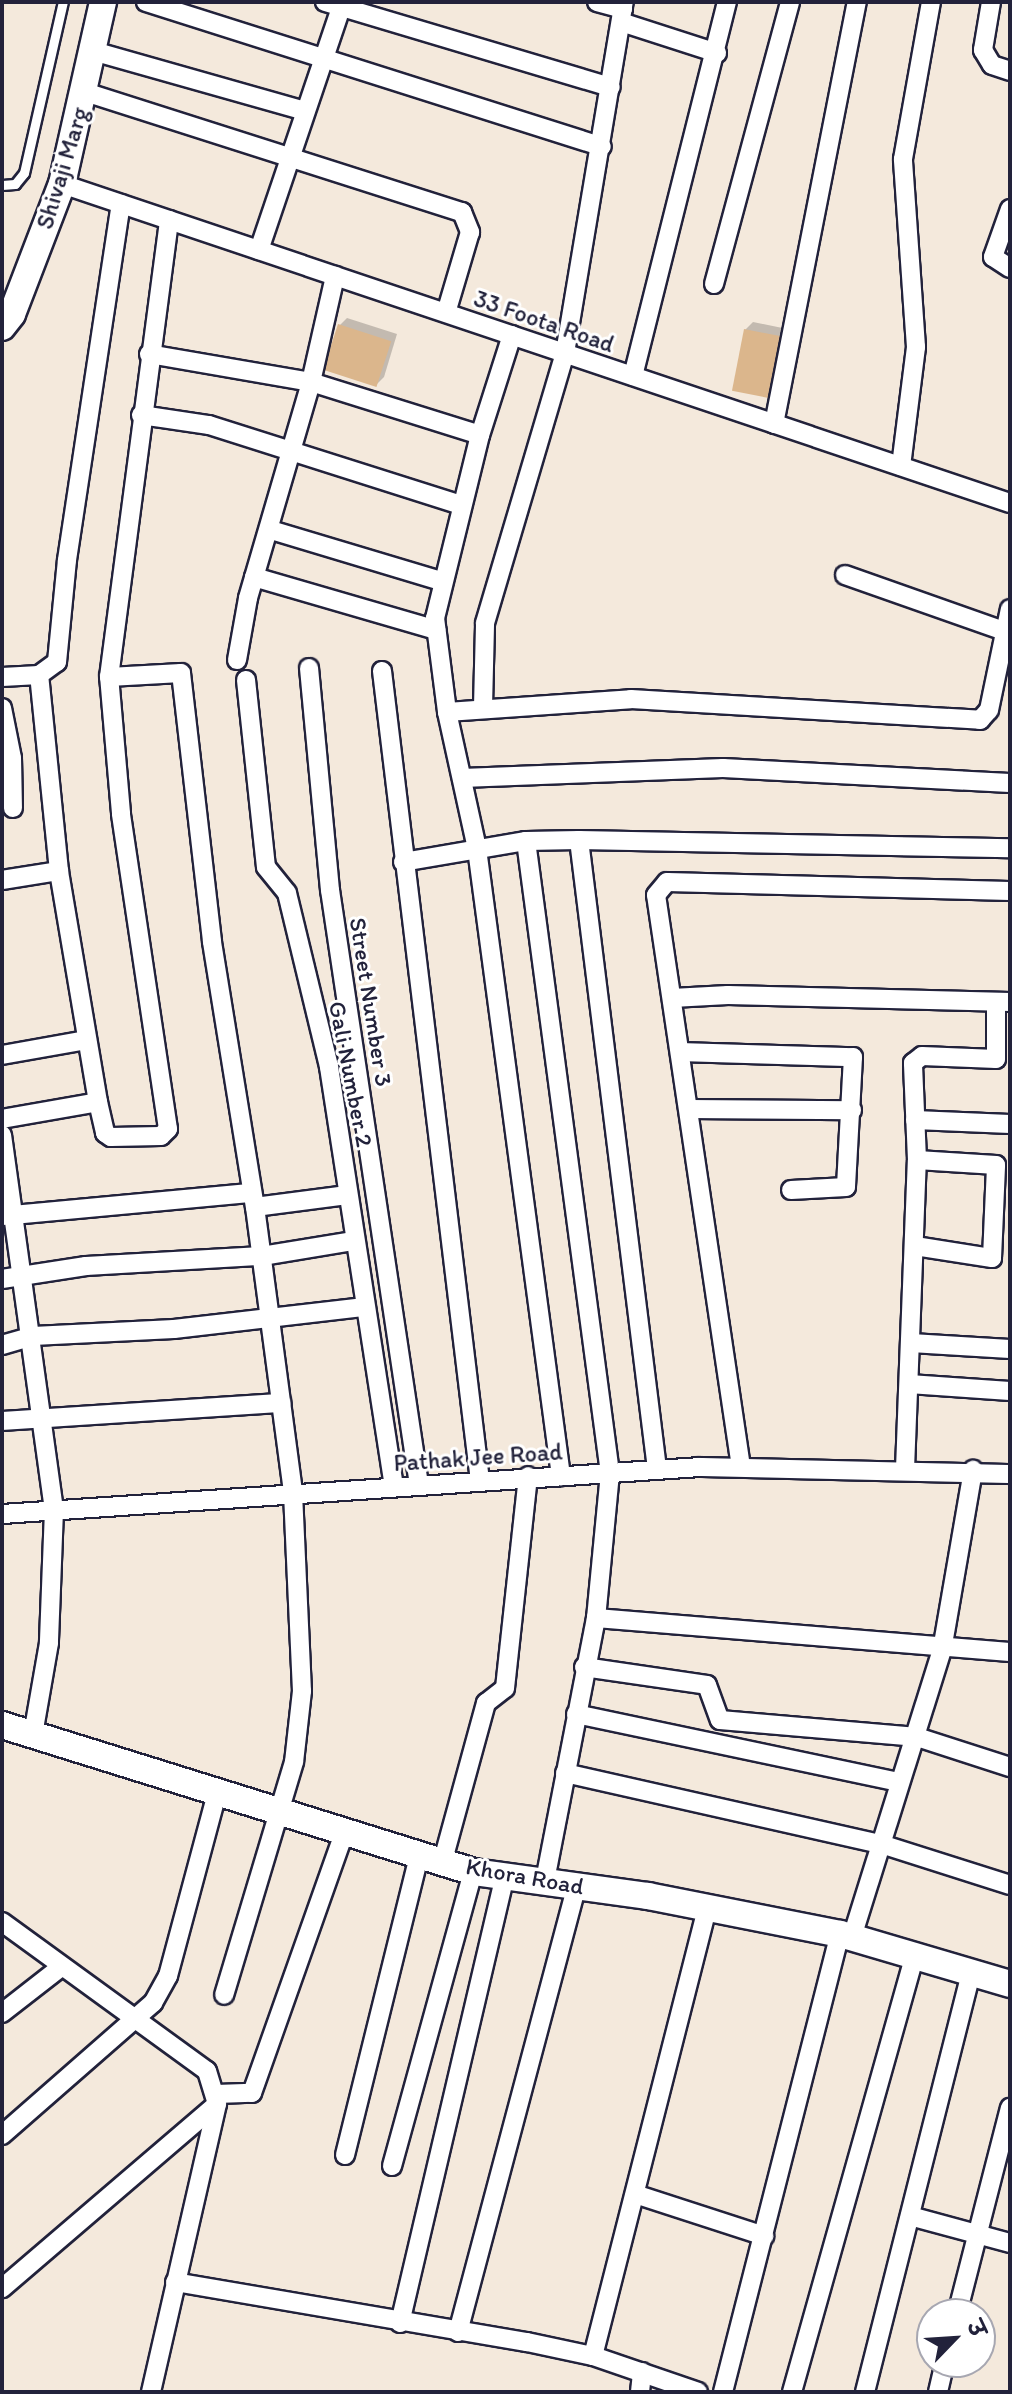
<!DOCTYPE html>
<html>
<head>
<meta charset="utf-8">
<style>
	body { margin:0 }
	#map { position:relative; width:1012px; height:2394px; overflow:hidden; background:#f4e9dc; font-family:Itim,"Playpen Sans Deva",sans-serif }
	div>[style] { position:absolute }
	.shadow>* { inset:0; background:#0003 }
	.building>* { inset:0; background:#dbb68c; transform-origin:0 0 }
	.roads { filter:drop-shadow(2px 0 #22223b) drop-shadow(-2px 0 #22223b) drop-shadow(0 2px #22223b) drop-shadow(0 -2px #22223b) }
	.lane>* { height:9px; margin:-4.5px; padding:0 4.5px; transform-origin:4.5px; border-radius:4.5px; background:#fff }
	.street>* { height:18px; margin:-9px; padding:0 9px; transform-origin:9px; border-radius:9px; background:#fff }
	.secondary>* { height:26px; margin:-13px; padding:0 13px; transform-origin:13px; border-radius:13px; background:#fff }
	span { translate:-50% -50%; white-space:nowrap; text-align:center; line-height:1.15; -webkit-text-stroke:6px #fff; paint-order:stroke }
	.street-label { font-size:24px; color:#22223b }
	.frame { position:absolute; inset:0; border:4px solid #22223b; pointer-events:none }
	.north { position:absolute; left:916px; top:2298px; width:80px; height:80px; box-sizing:border-box; background:#fff; border:2px solid #a7a7b1; border-radius:50%; rotate:65deg; font-size:22px; font-weight:700; line-height:32px; text-align:center; color:#22223b }
	.north::after { content:''; display:block; margin:auto; width:28px; height:36px; background:#22223b; clip-path:polygon(50% 0,100% 100%,50% 72%,0 100%) }
</style>
</head>
<body>
<div id="map">
	<div class="shadow">
		<div style="clip-path:polygon(347px 318px,397px 334px,384px 377px,376px 385px,340px 325px)"></div>
		<div style="clip-path:polygon(753px 322px,792px 330px,780px 390px,745px 330px)"></div>
	</div>
	<div class="building">
		<div style="left:338px;top:324px;width:56px;height:48px;rotate:18deg"></div>
		<div style="left:744px;top:329px;width:43px;height:63px;rotate:11deg"></div>
	</div>
	<div class="roads">
		<div class="lane">
			<div style="left:2px;top:185px;width:13px;rotate:-4deg"></div>
			<div style="left:15px;top:184px;width:14px;rotate:-51deg"></div>
			<div style="left:24px;top:173px;width:175px;rotate:-77.2deg"></div>
		</div>
		<div class="street">
			<div style="left:146px;top:2px;width:478px;rotate:17.6deg"></div>
			<div style="left:325px;top:2px;width:298px;rotate:16.6deg"></div>
			<div style="left:597px;top:2px;width:27px;rotate:15deg"></div>
			<div style="left:991px;top:2px;width:49px;rotate:99.5deg"></div>
			<div style="left:983px;top:50px;width:17px;rotate:59deg"></div>
			<div style="left:992px;top:65px;width:19px;rotate:18deg"></div>
			<div style="left:621px;top:22px;width:101px;rotate:17.9deg"></div>
			<div style="left:93px;top:51px;width:220px;rotate:15.8deg"></div>
			<div style="left:85px;top:92px;width:396px;rotate:17.7deg"></div>
			<div style="left:462px;top:212px;width:22px;rotate:68deg"></div>
			<div style="left:470px;top:232px;width:84px;rotate:106.5deg"></div>
			<div style="left:62px;top:184px;width:1000px;rotate:18.6deg"></div>
			<div style="left:1010px;top:209px;width:51px;rotate:109.5deg"></div>
			<div style="left:993px;top:257px;width:20px;rotate:33deg"></div>
			<div style="left:259px;top:250px;width:262px;rotate:-71.3deg"></div>
			<div style="left:714px;top:284px;width:292px;rotate:-74.9deg"></div>
			<div style="left:512px;top:335px;width:105px;rotate:107.7deg"></div>
			<div style="left:480px;top:435px;width:188px;rotate:103.8deg"></div>
			<div style="left:435px;top:618px;width:95px;rotate:82.7deg"></div>
			<div style="left:447px;top:712px;width:140px;rotate:77.6deg"></div>
			<div style="left:477px;top:849px;width:633px;rotate:82.37deg"></div>
			<div style="left:149px;top:354px;width:164px;rotate:9.8deg"></div>
			<div style="left:311px;top:382px;width:177px;rotate:17.4deg"></div>
			<div style="left:633px;top:376px;width:386px;rotate:-75.9deg"></div>
			<div style="left:141px;top:415px;width:69px;rotate:8.4deg"></div>
			<div style="left:209px;top:425px;width:264px;rotate:17.6deg"></div>
			<div style="left:774px;top:424px;width:430px;rotate:-78.9deg"></div>
			<div style="left:901px;top:466px;width:120px;rotate:-82.8deg"></div>
			<div style="left:916px;top:347px;width:188px;rotate:-94deg"></div>
			<div style="left:903px;top:159px;width:159px;rotate:-79.9deg"></div>
			<div style="left:271px;top:530px;width:177px;rotate:16.7deg"></div>
			<div style="left:845px;top:575px;width:175px;rotate:19.4deg"></div>
			<div style="left:254px;top:577px;width:190px;rotate:16.2deg"></div>
			<div style="left:237px;top:660px;width:63px;rotate:-79.9deg"></div>
			<div style="left:248px;top:598px;width:225px;rotate:-73.7deg"></div>
			<div style="left:311px;top:382px;width:109px;rotate:-77.2deg"></div>
			<div style="left:309px;top:668px;width:223px;rotate:84.6deg"></div>
			<div style="left:330px;top:890px;width:602px;rotate:81.49deg"></div>
			<div style="left:382px;top:671px;width:816px;rotate:83.1deg"></div>
			<div style="left:2px;top:677px;width:37px;rotate:-3deg"></div>
			<div style="left:39px;top:675px;width:22px;rotate:-36deg"></div>
			<div style="left:57px;top:662px;width:102px;rotate:-84.4deg"></div>
			<div style="left:67px;top:560px;width:360px;rotate:-81.4deg"></div>
			<div style="left:109px;top:677px;width:72px;rotate:-3.2deg"></div>
			<div style="left:181px;top:673px;width:271px;rotate:83.4deg"></div>
			<div style="left:212px;top:942px;width:268px;rotate:80.8deg"></div>
			<div style="left:255px;top:1207px;width:289px;rotate:82.4deg"></div>
			<div style="left:293px;top:1493px;width:198px;rotate:87.4deg"></div>
			<div style="left:302px;top:1691px;width:71px;rotate:96.4deg"></div>
			<div style="left:294px;top:1762px;width:243px;rotate:106.7deg"></div>
			<div style="left:246px;top:680px;width:188px;rotate:83.9deg"></div>
			<div style="left:266px;top:867px;width:33px;rotate:51deg"></div>
			<div style="left:287px;top:893px;width:179px;rotate:76.4deg"></div>
			<div style="left:329px;top:1067px;width:424px;rotate:81.2deg"></div>
			<div style="left:483px;top:707px;width:84px;rotate:-88.6deg"></div>
			<div style="left:485px;top:623px;width:282px;rotate:-73.5deg"></div>
			<div style="left:565px;top:353px;width:356px;rotate:-80.5deg"></div>
			<div style="left:2px;top:708px;width:51px;rotate:78.7deg"></div>
			<div style="left:12px;top:758px;width:50px;rotate:88.9deg"></div>
			<div style="left:447px;top:712px;width:184px;rotate:-4deg"></div>
			<div style="left:631px;top:699px;width:350px;rotate:3.4deg"></div>
			<div style="left:980px;top:720px;width:13px;rotate:-48deg"></div>
			<div style="left:989px;top:710px;width:103px;rotate:-78.3deg"></div>
			<div style="left:462px;top:778px;width:261px;rotate:-2.2deg"></div>
			<div style="left:723px;top:768px;width:287px;rotate:3deg"></div>
			<div style="left:579px;top:840px;width:634px;rotate:82.93deg"></div>
			<div style="left:526px;top:841px;width:638px;rotate:82.43deg"></div>
			<div style="left:610px;top:1473px;width:146px;rotate:95.5deg"></div>
			<div style="left:596px;top:1618px;width:267px;rotate:101deg"></div>
			<div style="left:403px;top:862px;width:125px;rotate:-9.7deg"></div>
			<div style="left:526px;top:841px;width:53px;rotate:-1.1deg"></div>
			<div style="left:579px;top:840px;width:431px;rotate:1.1deg"></div>
			<div style="left:2px;top:880px;width:58px;rotate:-9deg"></div>
			<div style="left:672px;top:998px;width:56px;rotate:-3.1deg"></div>
			<div style="left:728px;top:995px;width:282px;rotate:1.4deg"></div>
			<div style="left:680px;top:1052px;width:173px;rotate:1.7deg"></div>
			<div style="left:853px;top:1057px;width:130px;rotate:93.1deg"></div>
			<div style="left:846px;top:1187px;width:55px;rotate:176.9deg"></div>
			<div style="left:2px;top:1055px;width:85px;rotate:-10.1deg"></div>
			<div style="left:98px;top:1102px;width:32px;rotate:77deg"></div>
			<div style="left:105px;top:1133px;width:7px;rotate:34deg"></div>
			<div style="left:111px;top:1137px;width:50px;rotate:-1.1deg"></div>
			<div style="left:161px;top:1136px;width:10px;rotate:-45deg"></div>
			<div style="left:168px;top:1129px;width:319px;rotate:-98.5deg"></div>
			<div style="left:121px;top:813px;width:137px;rotate:-95deg"></div>
			<div style="left:109px;top:677px;width:461px;rotate:-82.5deg"></div>
			<div style="left:689px;top:1109px;width:163px;rotate:0.4deg"></div>
			<div style="left:2px;top:1119px;width:97px;rotate:-10deg"></div>
			<div style="left:98px;top:1102px;width:234px;rotate:-99.6deg"></div>
			<div style="left:59px;top:871px;width:197px;rotate:-95.8deg"></div>
			<div style="left:915px;top:1120px;width:95px;rotate:2.4deg"></div>
			<div style="left:2px;top:1135px;width:379px;rotate:82.1deg"></div>
			<div style="left:54px;top:1510px;width:133px;rotate:92.2deg"></div>
			<div style="left:49px;top:1643px;width:93px;rotate:99.9deg"></div>
			<div style="left:255px;top:1207px;width:93px;rotate:-7.4deg"></div>
			<div style="left:2px;top:1216px;width:251px;rotate:-5.3deg"></div>
			<div style="left:915px;top:1246px;width:78px;rotate:8.9deg"></div>
			<div style="left:992px;top:1258px;width:93px;rotate:-87.5deg"></div>
			<div style="left:996px;top:1165px;width:79px;rotate:-176.4deg"></div>
			<div style="left:2px;top:1279px;width:85px;rotate:-8.8deg"></div>
			<div style="left:86px;top:1266px;width:176px;rotate:-3.3deg"></div>
			<div style="left:262px;top:1256px;width:93px;rotate:-9.3deg"></div>
			<div style="left:911px;top:1343px;width:99px;rotate:3.5deg"></div>
			<div style="left:2px;top:1345px;width:32px;rotate:-16deg"></div>
			<div style="left:33px;top:1336px;width:141px;rotate:-2.8deg"></div>
			<div style="left:174px;top:1329px;width:192px;rotate:-6.6deg"></div>
			<div style="left:909px;top:1384px;width:101px;rotate:4deg"></div>
			<div style="left:2px;top:1421px;width:280px;rotate:-3.7deg"></div>
			<div style="left:741px;top:1467px;width:578px;rotate:-98.45deg"></div>
			<div style="left:656px;top:895px;width:17px;rotate:-50deg"></div>
			<div style="left:667px;top:882px;width:343px;rotate:1.5deg"></div>
			<div style="left:905px;top:1469px;width:309px;rotate:-87.8deg"></div>
			<div style="left:917px;top:1160px;width:97px;rotate:-92.4deg"></div>
			<div style="left:913px;top:1063px;width:11px;rotate:-38deg"></div>
			<div style="left:922px;top:1056px;width:74px;rotate:2.3deg"></div>
			<div style="left:996px;top:1059px;width:57px;rotate:-90deg"></div>
			<div style="left:2px;top:1514px;width:700px;rotate:-3.85deg"></div>
			<div style="left:700px;top:1467px;width:310px;rotate:1.3deg"></div>
			<div style="left:596px;top:1618px;width:415px;rotate:4.7deg"></div>
			<div style="left:584px;top:1667px;width:124px;rotate:8.3deg"></div>
			<div style="left:707px;top:1685px;width:37px;rotate:70deg"></div>
			<div style="left:720px;top:1720px;width:198px;rotate:4.9deg"></div>
			<div style="left:917px;top:1737px;width:98px;rotate:17.9deg"></div>
			<div style="left:576px;top:1714px;width:331px;rotate:11.9deg"></div>
			<div style="left:565px;top:1773px;width:324px;rotate:12.7deg"></div>
			<div style="left:881px;top:1844px;width:135px;rotate:17.6deg"></div>
			<div style="left:443px;top:1860px;width:163px;rotate:-74.7deg"></div>
			<div style="left:486px;top:1703px;width:24px;rotate:-38deg"></div>
			<div style="left:505px;top:1688px;width:213px;rotate:-83.8deg"></div>
			<div style="left:2px;top:1922px;width:253px;rotate:36deg"></div>
			<div style="left:207px;top:2071px;width:34px;rotate:73deg"></div>
			<div style="left:217px;top:2104px;width:283px;rotate:139.4deg"></div>
			<div style="left:852px;top:1937px;width:301px;rotate:-72.6deg"></div>
			<div style="left:942px;top:1650px;width:183px;rotate:-80.2deg"></div>
			<div style="left:2px;top:2013px;width:75px;rotate:-37.9deg"></div>
			<div style="left:216px;top:2094px;width:36px;rotate:-2deg"></div>
			<div style="left:252px;top:2093px;width:278px;rotate:-70.5deg"></div>
			<div style="left:2px;top:2135px;width:201px;rotate:-41.2deg"></div>
			<div style="left:153px;top:2003px;width:31px;rotate:-61deg"></div>
			<div style="left:168px;top:1976px;width:193px;rotate:-75deg"></div>
			<div style="left:345px;top:2155px;width:309px;rotate:-76.1deg"></div>
			<div style="left:392px;top:2166px;width:305px;rotate:-74.6deg"></div>
			<div style="left:635px;top:2194px;width:136px;rotate:18deg"></div>
			<div style="left:910px;top:2216px;width:104px;rotate:15.1deg"></div>
			<div style="left:175px;top:2282px;width:357px;rotate:9.7deg"></div>
			<div style="left:527px;top:2342px;width:67px;rotate:12deg"></div>
			<div style="left:593px;top:2356px;width:111px;rotate:18.9deg"></div>
			<div style="left:957px;top:2314px;width:213px;rotate:-75.6deg"></div>
			<div style="left:400px;top:2323px;width:458px;rotate:-76.8deg"></div>
			<div style="left:458px;top:2332px;width:462px;rotate:-75.1deg"></div>
			<div style="left:593px;top:2356px;width:462px;rotate:-75.7deg"></div>
			<div style="left:151px;top:2392px;width:295px;rotate:-77.1deg"></div>
			<div style="left:640px;top:2392px;width:20px;rotate:-84deg"></div>
			<div style="left:723px;top:2392px;width:473px;rotate:-75.7deg"></div>
			<div style="left:792px;top:2392px;width:454px;rotate:-74.3deg"></div>
			<div style="left:865px;top:2392px;width:433px;rotate:-75.8deg"></div>
			<div style="left:938px;top:2392px;width:31px;rotate:-77deg"></div>
		</div>
		<div class="secondary">
			<div style="left:2px;top:327px;width:16px;rotate:-52deg"></div>
			<div style="left:12px;top:314px;width:139px;rotate:-69deg"></div>
			<div style="left:62px;top:184px;width:187px;rotate:-77.3deg"></div>
			<div style="left:2px;top:1725px;width:493px;rotate:17.3deg"></div>
			<div style="left:473px;top:1872px;width:177px;rotate:7.8deg"></div>
			<div style="left:648px;top:1896px;width:196px;rotate:11.2deg"></div>
			<div style="left:840px;top:1934px;width:177px;rotate:16.4deg"></div>
		</div>
	</div>
	<div class="street-label">
		<span style="left:62px;top:168px;rotate:-73deg">Shivaji Marg</span>
		<span style="left:544px;top:321px;rotate:19deg">33 Foota Road</span>
		<span style="left:371px;top:1002px;rotate:81deg">Street Number 3</span>
		<span style="left:351px;top:1074px;rotate:79deg">Gali Number 2</span>
		<span style="left:478px;top:1457px;rotate:-4deg">Pathak Jee Road</span>
		<span style="left:525px;top:1876px;rotate:10deg">Khora Road</span>
	</div>
	<div class="frame"></div>
	<div class="north">उ</div>
</div>
</body>
</html>
